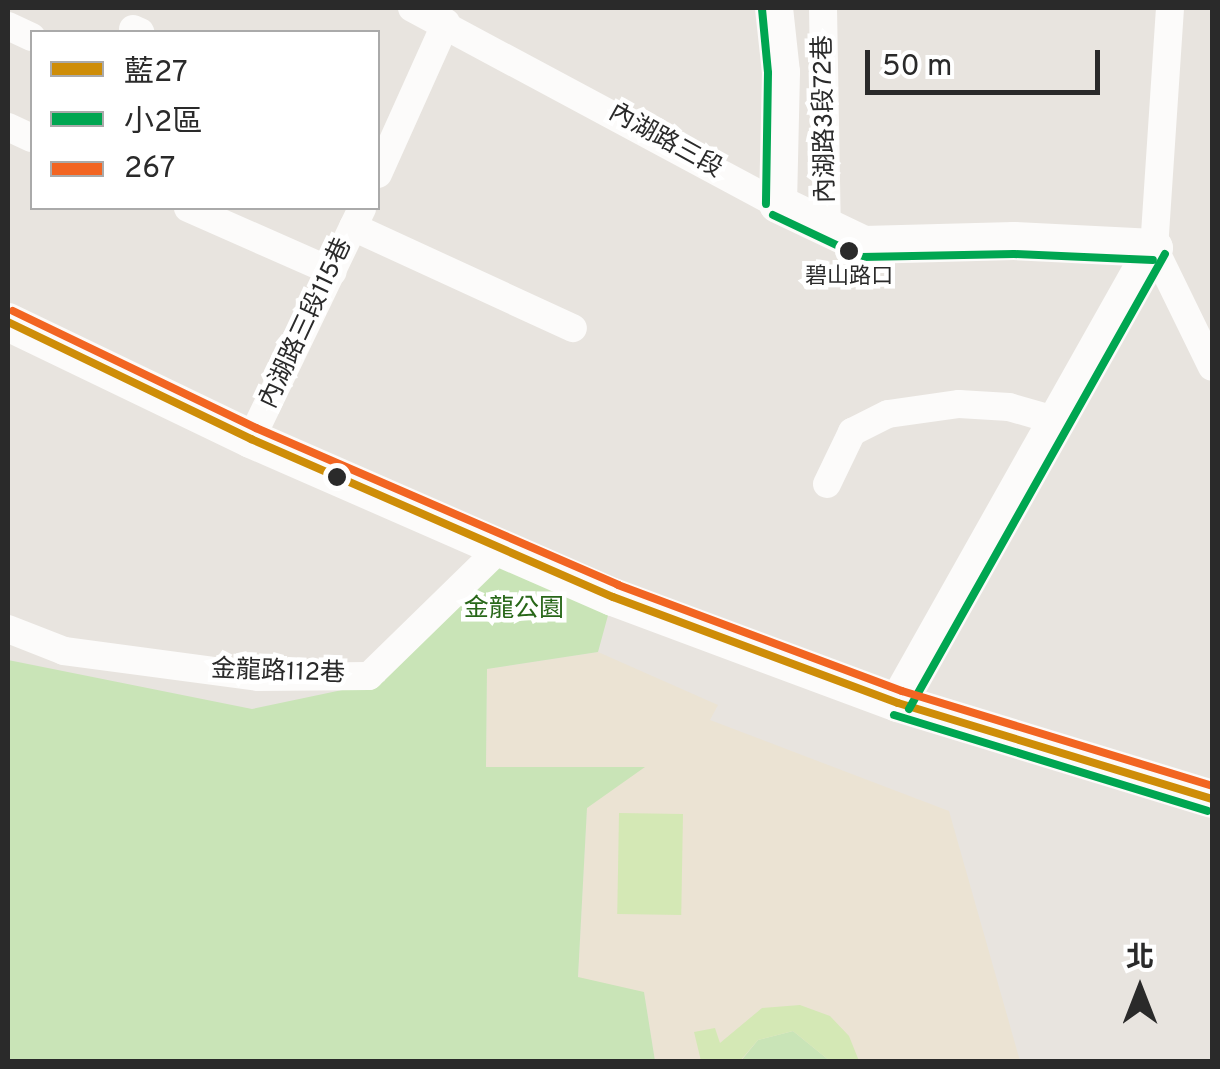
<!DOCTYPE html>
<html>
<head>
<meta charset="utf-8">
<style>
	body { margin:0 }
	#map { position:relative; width:1220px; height:1069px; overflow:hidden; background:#e8e4df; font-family:Overpass,"Noto Sans TC",sans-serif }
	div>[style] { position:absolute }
	.education>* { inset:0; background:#ebe3d3 }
	.green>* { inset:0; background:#c9e4b7 }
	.pitch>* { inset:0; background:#d4e8b5; transform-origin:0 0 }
	.street>* { height:28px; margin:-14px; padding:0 14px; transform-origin:14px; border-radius:14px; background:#fcfbfa }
	.secondary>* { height:38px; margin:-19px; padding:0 19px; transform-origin:19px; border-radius:19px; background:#fcfbfa }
	.bus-1>* { height:8px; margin:-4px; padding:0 4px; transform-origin:4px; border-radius:4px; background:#ce8d08 }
	.bus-2>* { height:8px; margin:-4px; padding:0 4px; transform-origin:4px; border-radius:4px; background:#00a651 }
	.bus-3>* { height:8px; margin:-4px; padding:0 4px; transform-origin:4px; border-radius:4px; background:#f26522 }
	.dots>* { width:28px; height:28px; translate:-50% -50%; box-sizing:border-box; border:5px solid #fff; border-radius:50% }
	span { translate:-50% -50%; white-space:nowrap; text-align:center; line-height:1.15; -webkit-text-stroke:9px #fff; paint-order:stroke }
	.bus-label { font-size:22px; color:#2a2a2a }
	.street-label { font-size:25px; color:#2a2a2a }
	.park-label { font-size:25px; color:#286719 }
	.frame { position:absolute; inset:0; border:10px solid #2a2a2a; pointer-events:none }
	.legend { position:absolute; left:30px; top:30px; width:350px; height:180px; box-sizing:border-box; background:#fff; border:2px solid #aaa; margin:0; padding:12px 18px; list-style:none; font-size:30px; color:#2a2a2a }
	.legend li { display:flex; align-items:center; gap:20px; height:50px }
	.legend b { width:50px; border:2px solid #aaa }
	.north { position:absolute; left:1090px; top:939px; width:100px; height:100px; -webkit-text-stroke:8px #fff; paint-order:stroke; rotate:0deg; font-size:28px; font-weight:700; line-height:40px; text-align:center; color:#2a2a2a }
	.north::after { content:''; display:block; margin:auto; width:35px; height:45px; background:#2a2a2a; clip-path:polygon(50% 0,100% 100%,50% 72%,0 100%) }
	.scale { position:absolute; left:865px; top:50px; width:235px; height:45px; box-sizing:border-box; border:5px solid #2a2a2a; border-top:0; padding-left:12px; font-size:30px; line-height:35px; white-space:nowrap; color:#2a2a2a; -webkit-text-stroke:8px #fff; paint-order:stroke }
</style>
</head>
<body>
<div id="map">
	<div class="education">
		<div style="clip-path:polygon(598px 652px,718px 705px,710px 720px,949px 811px,1020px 1061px,655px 1061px,644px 993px,578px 978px,587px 807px,643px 767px,486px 768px,487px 669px)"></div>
	</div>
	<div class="green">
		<div style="clip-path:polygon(501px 547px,613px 597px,598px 652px,487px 669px,486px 767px,645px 767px,587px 808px,578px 977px,644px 992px,655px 1061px,8px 1061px,8px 660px,252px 709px,385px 681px,378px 668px)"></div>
		<div style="clip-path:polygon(793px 1031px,830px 1061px,740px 1062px,758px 1040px)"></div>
	</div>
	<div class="pitch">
		<div style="left:619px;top:813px;width:64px;height:101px;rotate:1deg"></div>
		<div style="clip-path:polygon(800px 1005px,830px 1016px,849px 1036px,859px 1061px,830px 1061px,793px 1031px,758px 1040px,740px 1061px,701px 1061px,694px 1032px,715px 1028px,720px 1043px,762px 1008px)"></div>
	</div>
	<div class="street">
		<div style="left:412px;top:8px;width:415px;rotate:28.2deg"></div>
		<div style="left:823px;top:8px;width:223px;rotate:89deg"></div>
		<div style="left:1170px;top:8px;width:241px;rotate:93.8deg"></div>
		<div style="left:1154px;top:248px;width:132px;rotate:64deg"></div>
		<div style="left:8px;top:26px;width:26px;rotate:25deg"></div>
		<div style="left:133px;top:29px;width:8px;rotate:23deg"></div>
		<div style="left:8px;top:127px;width:26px;rotate:25deg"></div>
		<div style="left:378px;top:174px;width:166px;rotate:-65.8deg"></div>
		<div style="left:188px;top:208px;width:158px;rotate:23.8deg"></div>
		<div style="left:353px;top:227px;width:242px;rotate:24.7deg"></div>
		<div style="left:251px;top:439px;width:256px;rotate:-64.3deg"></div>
		<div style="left:827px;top:484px;width:58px;rotate:-64.3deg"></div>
		<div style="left:852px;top:432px;width:40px;rotate:-26.6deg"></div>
		<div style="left:888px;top:414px;width:72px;rotate:-8deg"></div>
		<div style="left:959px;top:404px;width:50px;rotate:3.4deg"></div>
		<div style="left:1009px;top:407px;width:47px;rotate:16.1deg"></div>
		<div style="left:8px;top:629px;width:60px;rotate:21.4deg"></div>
		<div style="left:64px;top:651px;width:196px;rotate:7.6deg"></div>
		<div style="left:258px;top:677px;width:111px;rotate:-0.5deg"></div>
		<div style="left:369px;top:676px;width:185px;rotate:-44.3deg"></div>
	</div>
	<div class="secondary">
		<div style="left:774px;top:8px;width:64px;rotate:83.8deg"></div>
		<div style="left:781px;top:72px;width:132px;rotate:91.3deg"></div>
		<div style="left:778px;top:204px;width:95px;rotate:25.5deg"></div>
		<div style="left:864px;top:245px;width:150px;rotate:-1.5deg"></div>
		<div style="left:1014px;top:241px;width:140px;rotate:2.9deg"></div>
		<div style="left:1154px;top:248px;width:522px;rotate:119.36deg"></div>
		<div style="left:8px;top:322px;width:270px;rotate:25.7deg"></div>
		<div style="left:251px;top:439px;width:395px;rotate:23.6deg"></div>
		<div style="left:613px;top:597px;width:304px;rotate:20.4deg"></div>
		<div style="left:898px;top:703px;width:328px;rotate:17deg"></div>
	</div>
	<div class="bus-1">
		<div style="left:8px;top:322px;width:270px;rotate:25.7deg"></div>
		<div style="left:251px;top:439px;width:395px;rotate:23.6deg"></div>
		<div style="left:613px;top:597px;width:304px;rotate:20.4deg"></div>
		<div style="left:898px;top:703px;width:328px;rotate:17deg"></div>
	</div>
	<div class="bus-2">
		<div style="left:762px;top:9px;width:64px;rotate:84.6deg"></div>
		<div style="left:768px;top:73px;width:131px;rotate:90.9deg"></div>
		<div style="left:773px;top:215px;width:98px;rotate:25.3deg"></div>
		<div style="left:862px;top:257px;width:152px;rotate:-1.1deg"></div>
		<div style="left:1014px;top:254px;width:139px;rotate:2.5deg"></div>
		<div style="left:909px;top:709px;width:522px;rotate:-60.64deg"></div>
		<div style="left:894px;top:715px;width:328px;rotate:17deg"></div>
	</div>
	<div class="bus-3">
		<div style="left:13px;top:311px;width:270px;rotate:25.7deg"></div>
		<div style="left:256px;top:428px;width:395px;rotate:23.4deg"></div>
		<div style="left:618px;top:585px;width:303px;rotate:20.5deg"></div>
		<div style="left:902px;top:691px;width:324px;rotate:17deg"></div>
	</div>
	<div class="dots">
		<div style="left:849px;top:251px;background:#2a2a2a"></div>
		<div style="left:337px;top:477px;background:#2a2a2a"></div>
	</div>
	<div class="bus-label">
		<span style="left:849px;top:278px">碧山路口</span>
	</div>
	<div class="street-label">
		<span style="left:826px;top:119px;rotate:-91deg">內湖路3段72巷</span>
		<span style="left:665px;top:142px;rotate:29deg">內湖路三段</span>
		<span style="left:307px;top:324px;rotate:-65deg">內湖路三段115巷</span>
		<span style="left:278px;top:673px;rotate:2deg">金龍路112巷</span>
	</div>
	<div class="park-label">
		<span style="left:514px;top:610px">金龍公園</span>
	</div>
	<div class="frame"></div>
	<ul class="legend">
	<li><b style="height:12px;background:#ce8d08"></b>藍27</li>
	<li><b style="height:12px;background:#00a651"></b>小2區</li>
	<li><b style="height:12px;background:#f26522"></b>267</li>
	</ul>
	<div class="north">北</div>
	<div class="scale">50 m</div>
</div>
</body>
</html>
